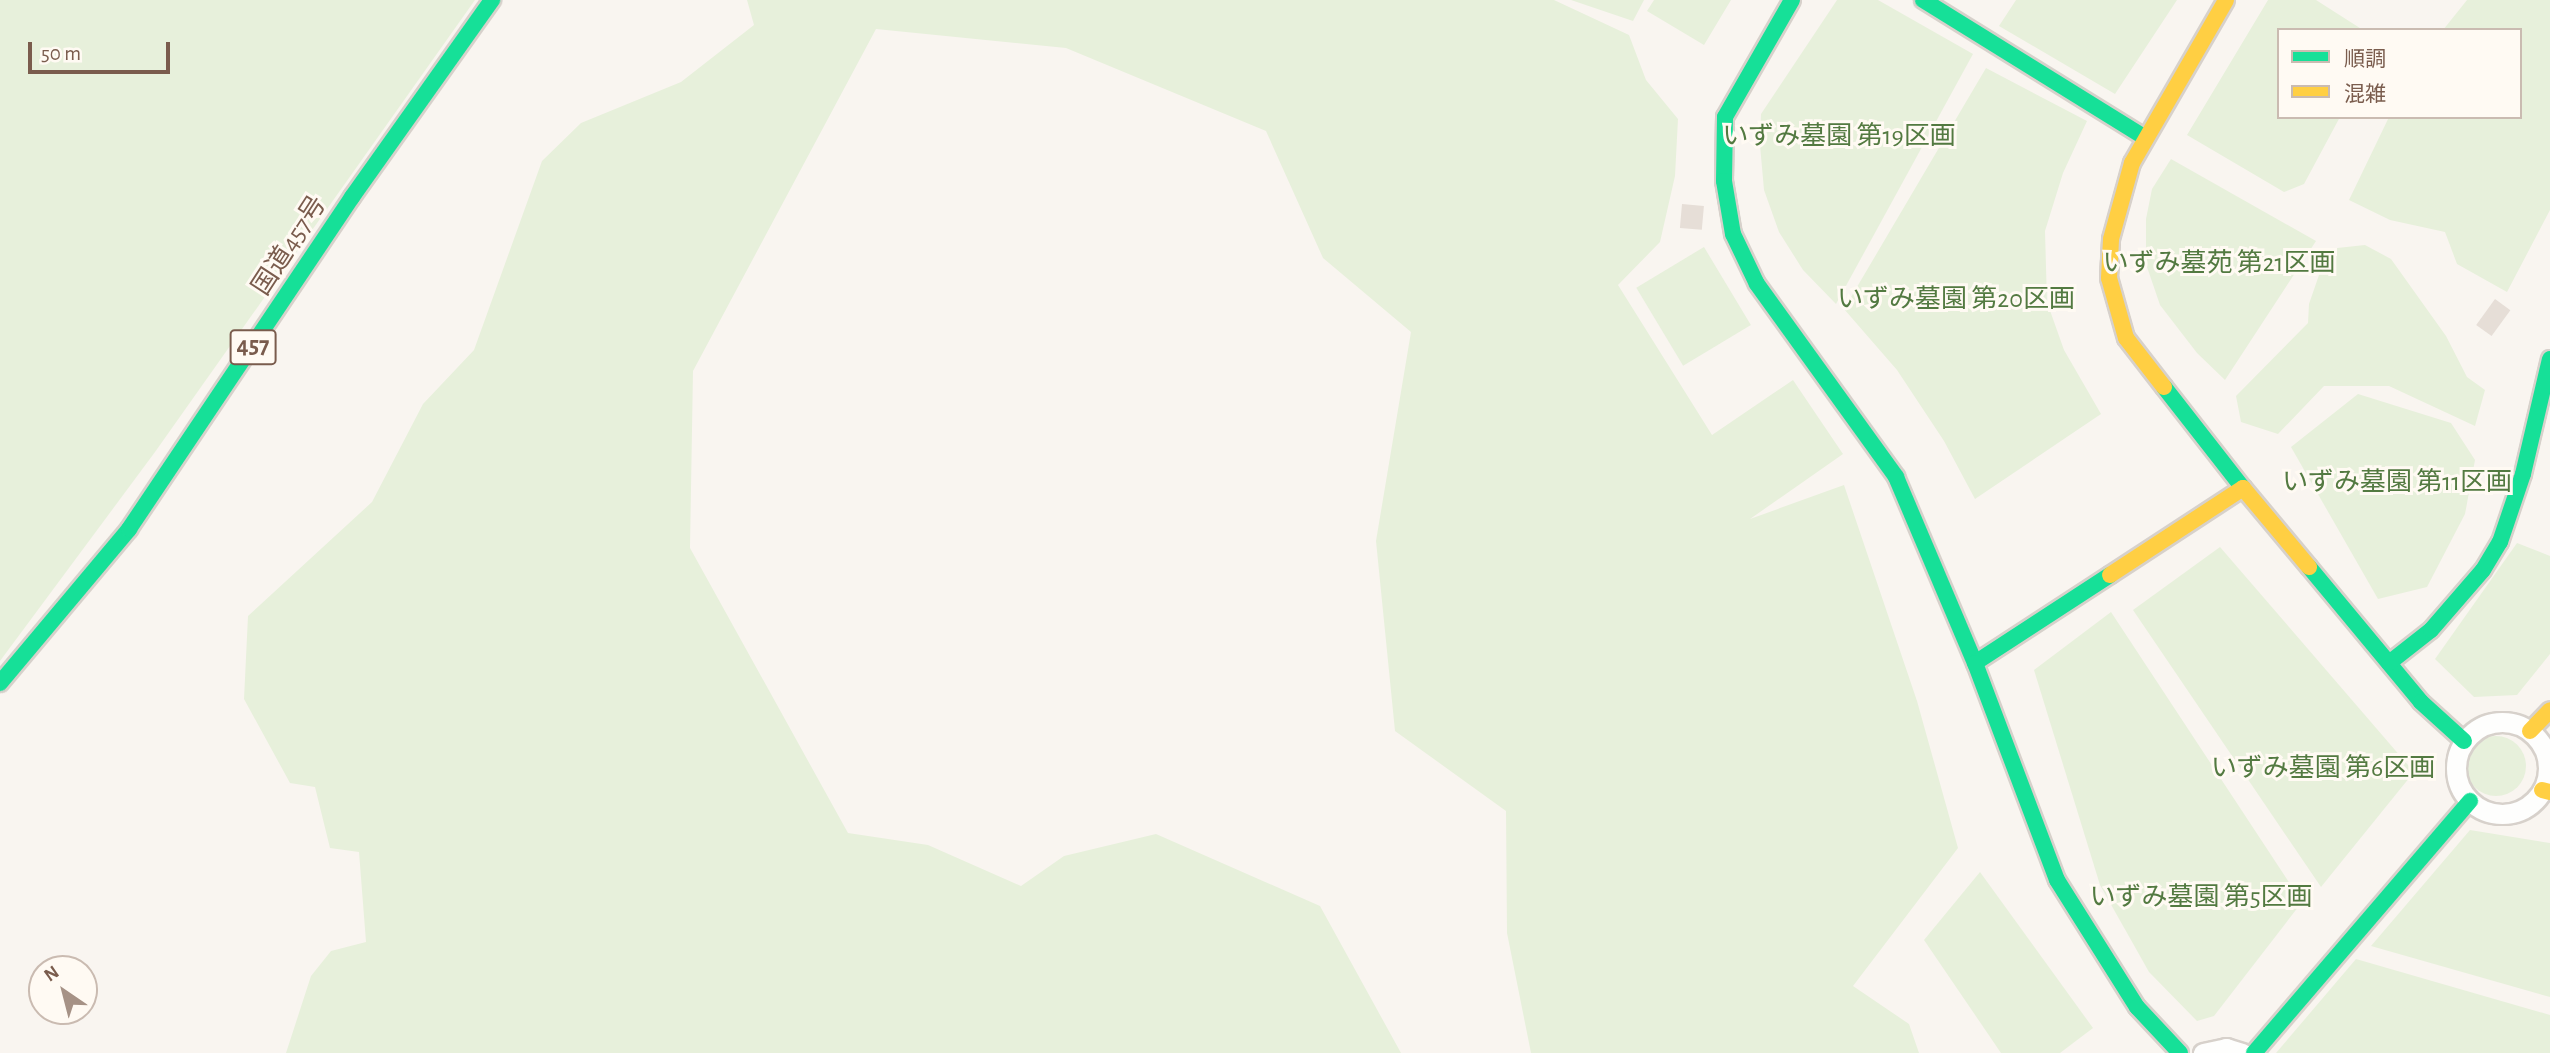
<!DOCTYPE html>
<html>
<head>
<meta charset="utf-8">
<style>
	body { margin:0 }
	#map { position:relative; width:2550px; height:1053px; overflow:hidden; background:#f9f5f0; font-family:"Alegreya Sans","Noto Sans JP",sans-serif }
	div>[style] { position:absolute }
	.green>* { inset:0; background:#e7f0db; transform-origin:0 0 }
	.round { border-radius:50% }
	.building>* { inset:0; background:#e6ded7; transform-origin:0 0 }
	.roads { filter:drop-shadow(2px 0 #d7d1cb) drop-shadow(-2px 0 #d7d1cb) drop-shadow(0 2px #d7d1cb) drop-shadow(0 -2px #d7d1cb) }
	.street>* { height:19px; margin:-9.5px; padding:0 9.5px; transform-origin:9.5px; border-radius:9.5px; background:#fefefd }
	.street>.ring { margin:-9.5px; padding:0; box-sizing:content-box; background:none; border:19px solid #fefefd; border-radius:50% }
	.fast>* { height:16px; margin:-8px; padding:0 8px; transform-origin:8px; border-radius:8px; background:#16e098 }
	.slow>* { height:16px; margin:-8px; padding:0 8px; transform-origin:8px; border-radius:8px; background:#ffcf43 }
	span { translate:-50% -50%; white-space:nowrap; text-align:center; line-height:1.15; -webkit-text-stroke:6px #fffaf3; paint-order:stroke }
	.shield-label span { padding:2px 5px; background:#fffaf3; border:2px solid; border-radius:5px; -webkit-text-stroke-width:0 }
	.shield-label { font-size:24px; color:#7a5c4d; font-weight:700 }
	.park-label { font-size:26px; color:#537a41 }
	.street-label { font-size:26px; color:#7a5c4d }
	.legend { position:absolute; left:2277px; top:28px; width:245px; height:91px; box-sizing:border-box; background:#fffaf3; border:2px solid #cabbb1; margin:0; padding:9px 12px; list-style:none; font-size:21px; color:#7a5c4d }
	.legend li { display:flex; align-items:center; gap:14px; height:35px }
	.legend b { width:35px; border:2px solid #cabbb1 }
	.north { position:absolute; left:28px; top:955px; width:70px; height:70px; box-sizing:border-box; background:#fffaf3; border:2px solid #cabbb1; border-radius:50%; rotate:325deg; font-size:19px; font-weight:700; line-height:28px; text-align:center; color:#7a5c4d }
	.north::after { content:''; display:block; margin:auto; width:24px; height:32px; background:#a69286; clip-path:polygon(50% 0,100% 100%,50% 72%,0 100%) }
	.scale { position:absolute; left:28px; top:42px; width:142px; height:32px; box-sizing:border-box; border:4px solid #7a5c4d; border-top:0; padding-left:9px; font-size:21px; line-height:24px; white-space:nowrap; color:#7a5c4d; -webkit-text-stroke:5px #fffaf3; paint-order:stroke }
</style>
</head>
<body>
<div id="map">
	<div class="green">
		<div style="clip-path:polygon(0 0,475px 0,155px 452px,0 661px)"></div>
		<div style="clip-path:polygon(747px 0,1554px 0,1629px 35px,1646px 80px,1678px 119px,1675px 176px,1660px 242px,1618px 285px,1712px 435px,1793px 380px,1843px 454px,1750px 519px,1844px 485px,1917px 701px,1958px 848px,1853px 986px,1909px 1024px,1919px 1053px,1531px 1053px,1507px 933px,1506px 811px,1395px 731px,1376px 541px,1411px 332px,1323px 258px,1266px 131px,1066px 48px,876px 29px,693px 371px,690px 548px,848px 833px,928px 845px,1021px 886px,1064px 856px,1156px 834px,1320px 906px,1401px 1053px,286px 1053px,311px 976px,331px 951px,366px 942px,359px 852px,330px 848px,315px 787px,290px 783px,244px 699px,248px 616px,372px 502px,423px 404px,474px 350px,542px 161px,581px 123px,681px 82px,754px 25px)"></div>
		<div style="clip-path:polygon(1571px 0,1644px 0,1633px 21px)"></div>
		<div style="clip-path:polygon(1654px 0,1731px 0,1704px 45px,1647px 11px)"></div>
		<div style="clip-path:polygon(1837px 0,1878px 0,1973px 54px,1836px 304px,1803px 270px,1779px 232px,1764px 190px,1760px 145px,1761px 114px)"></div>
		<div style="clip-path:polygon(2016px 0,2177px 0,2115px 94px,1999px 26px)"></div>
		<div style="clip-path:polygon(2268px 0,2316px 0,2363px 30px,2279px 30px,2279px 117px,2340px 117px,2304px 184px,2284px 192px,2187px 135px)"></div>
		<div style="clip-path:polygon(2467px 0,2550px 0,2550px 210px,2507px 292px,2457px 264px,2445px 232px,2390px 220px,2349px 200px,2389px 117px,2520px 117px,2520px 30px,2443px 30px)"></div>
		<div style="clip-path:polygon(1986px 68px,2087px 121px,2063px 173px,2045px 231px,2047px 302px,2064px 350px,2101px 414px,1975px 499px,1944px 441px,1897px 370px,1844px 309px)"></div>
		<div style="clip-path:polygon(2171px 159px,2316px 241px,2225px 380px,2197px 353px,2160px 305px,2146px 264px,2146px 219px,2152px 189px)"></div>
		<div style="clip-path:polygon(2365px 245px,2391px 259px,2446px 336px,2467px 377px,2485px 390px,2475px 426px,2389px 386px,2324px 386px,2278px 434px,2241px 422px,2236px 396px,2308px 323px,2309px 304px,2328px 249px)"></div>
		<div style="left:1704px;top:247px;width:91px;height:79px;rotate:59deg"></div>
		<div style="clip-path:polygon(2358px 394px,2451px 423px,2475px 460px,2465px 514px,2427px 587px,2378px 599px,2291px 447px)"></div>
		<div style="clip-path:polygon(2517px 543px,2550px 556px,2550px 654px,2517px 695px,2474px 697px,2435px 659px)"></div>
		<div style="clip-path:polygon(2220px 547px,2414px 772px,2321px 887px,2133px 610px)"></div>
		<div style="clip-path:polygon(2111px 612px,2302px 902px,2214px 1016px,2197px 1021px,2149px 972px,2100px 885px,2034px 670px)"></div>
		<div class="round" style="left:2466px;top:736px;width:60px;height:60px"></div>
		<div style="clip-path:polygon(2470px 830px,2550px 843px,2550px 997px,2371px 946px)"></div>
		<div style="clip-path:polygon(1980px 872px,2093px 1028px,2060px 1053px,2001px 1053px,1924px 940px)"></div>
		<div style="clip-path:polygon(2356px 959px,2550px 1015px,2550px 1053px,2276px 1053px)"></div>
	</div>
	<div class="building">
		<div style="left:1682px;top:204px;width:22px;height:24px;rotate:5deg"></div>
		<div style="left:2495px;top:299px;width:19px;height:32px;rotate:36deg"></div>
	</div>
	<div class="roads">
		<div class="street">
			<div class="ring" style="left:2456px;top:722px;width:73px;height:73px"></div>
			<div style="left:2203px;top:1053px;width:24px;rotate:-12deg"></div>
			<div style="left:2226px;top:1048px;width:17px;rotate:17deg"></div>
		</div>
		<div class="fast">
			<div style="left:1792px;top:0;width:135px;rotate:119.8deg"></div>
			<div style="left:1725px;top:117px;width:64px;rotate:90.9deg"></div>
			<div style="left:1724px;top:181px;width:54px;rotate:80.4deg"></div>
			<div style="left:1733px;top:234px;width:55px;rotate:64.4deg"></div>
			<div style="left:1757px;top:284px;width:238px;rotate:54.2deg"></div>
			<div style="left:1896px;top:477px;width:202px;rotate:67deg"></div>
			<div style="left:1923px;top:0;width:262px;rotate:31.8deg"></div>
			<div style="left:2164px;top:387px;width:128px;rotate:52deg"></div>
			<div style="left:2309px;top:567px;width:175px;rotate:50.3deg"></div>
			<div style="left:2421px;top:702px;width:58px;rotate:42.2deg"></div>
			<div style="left:2110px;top:575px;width:161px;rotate:146.9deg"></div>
			<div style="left:1975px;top:663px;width:232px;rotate:69.3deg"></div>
			<div style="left:2057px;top:880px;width:150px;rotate:57.8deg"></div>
			<div style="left:2137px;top:1007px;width:63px;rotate:46.9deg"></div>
			<div style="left:2389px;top:663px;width:53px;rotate:-38.2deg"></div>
			<div style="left:2431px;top:630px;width:79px;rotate:-49.1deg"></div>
			<div style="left:2483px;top:570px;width:33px;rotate:-59deg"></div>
			<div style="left:2500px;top:542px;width:72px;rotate:-71.3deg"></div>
			<div style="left:2523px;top:474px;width:118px;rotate:-76.8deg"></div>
			<div style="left:0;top:683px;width:201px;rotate:-50deg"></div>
			<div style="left:129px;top:529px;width:400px;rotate:-56.1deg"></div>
			<div style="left:352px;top:197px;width:242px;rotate:-54.6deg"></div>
			<div style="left:2254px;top:1053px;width:332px;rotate:-49.4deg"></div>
		</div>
		<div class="slow">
			<div style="left:2164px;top:387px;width:62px;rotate:-127.8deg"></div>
			<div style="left:2126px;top:338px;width:62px;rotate:-105.8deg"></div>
			<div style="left:2109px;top:278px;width:39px;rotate:-87deg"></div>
			<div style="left:2111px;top:239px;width:79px;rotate:-74.6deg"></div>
			<div style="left:2132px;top:163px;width:188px;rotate:-60deg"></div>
			<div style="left:2110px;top:575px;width:159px;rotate:-33.2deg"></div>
			<div style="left:2243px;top:488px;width:103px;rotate:50.1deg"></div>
			<div style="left:2530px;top:731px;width:29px;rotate:-46deg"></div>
			<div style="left:2542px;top:790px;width:8px;rotate:14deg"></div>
		</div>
	</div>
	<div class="shield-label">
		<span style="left:253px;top:347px">457</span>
	</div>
	<div class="park-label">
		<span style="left:1839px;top:137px">いずみ墓園 第19区画</span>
		<span style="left:2219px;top:264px">いずみ墓苑 第21区画</span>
		<span style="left:1956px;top:300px">いずみ墓園 第20区画</span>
		<span style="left:2397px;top:483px">いずみ墓園 第11区画</span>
		<span style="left:2323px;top:769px">いずみ墓園 第6区画</span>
		<span style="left:2201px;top:898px">いずみ墓園 第5区画</span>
	</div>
	<div class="street-label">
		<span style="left:290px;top:246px;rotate:-57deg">国道457号</span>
	</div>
	<ul class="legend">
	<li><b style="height:9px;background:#16e098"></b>順調</li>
	<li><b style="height:9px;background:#ffcf43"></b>混雑</li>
	</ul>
	<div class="north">N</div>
	<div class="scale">50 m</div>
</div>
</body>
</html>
